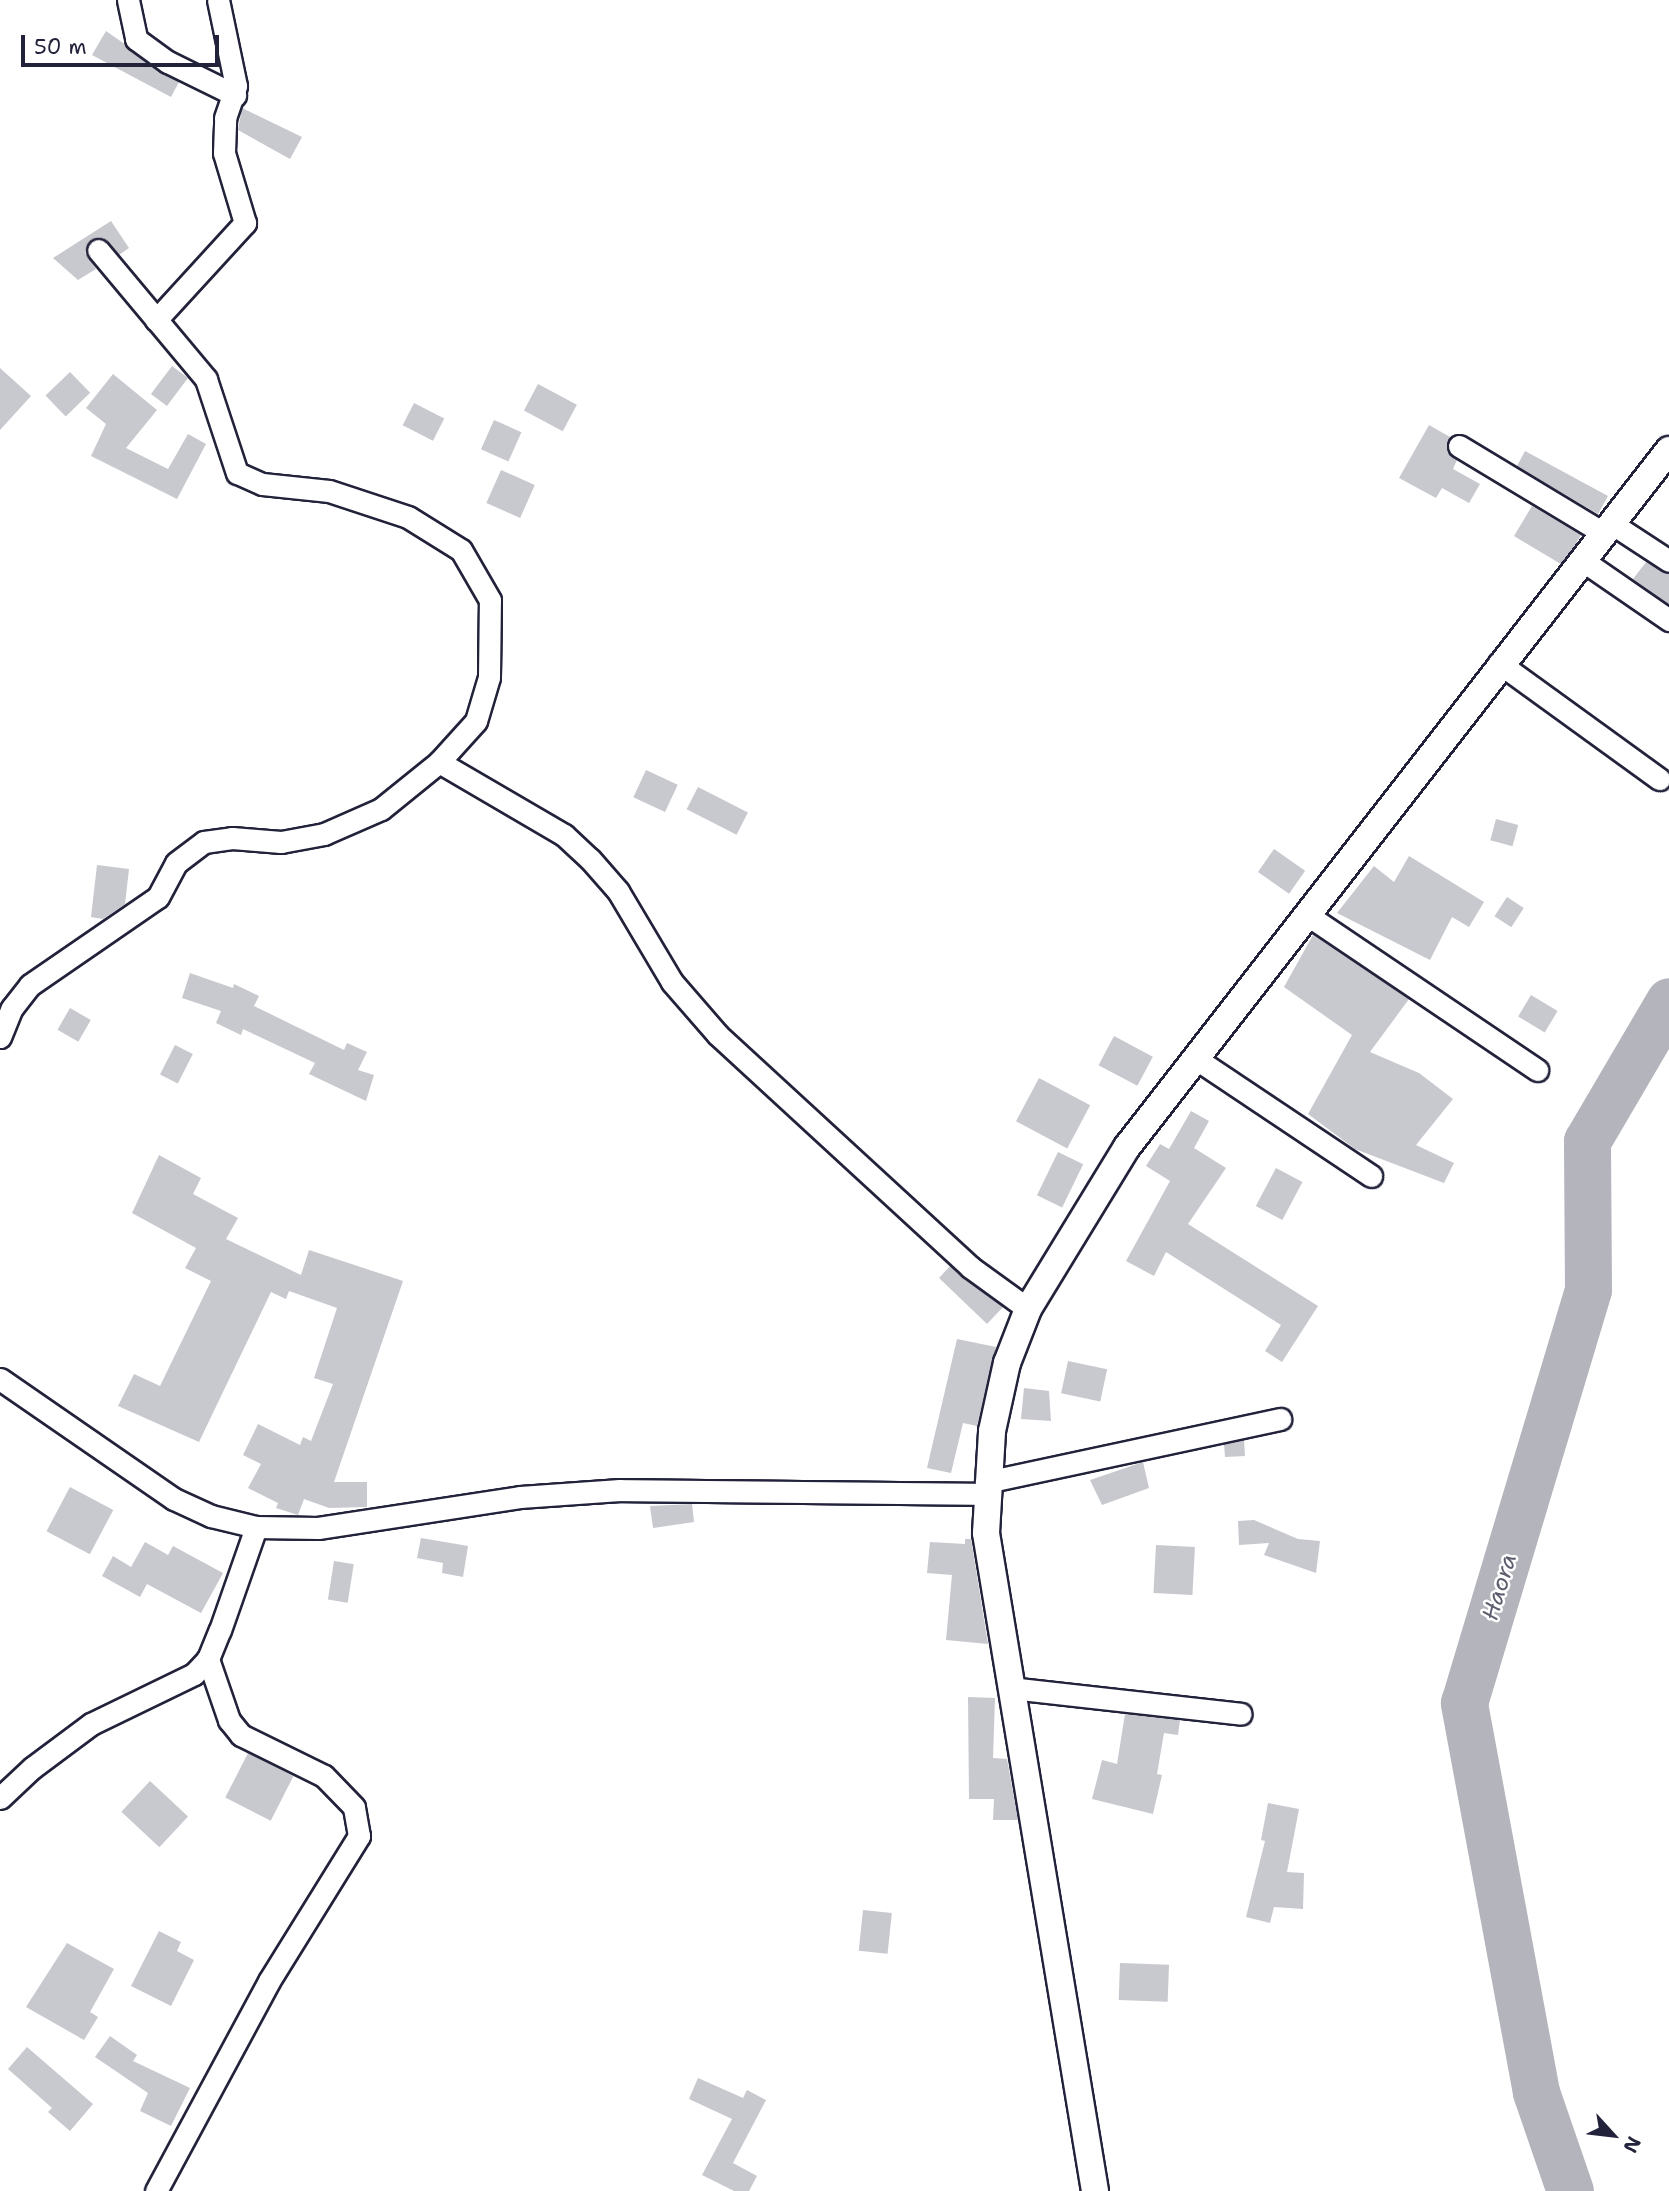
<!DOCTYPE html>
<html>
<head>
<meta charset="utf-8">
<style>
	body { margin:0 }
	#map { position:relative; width:1669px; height:2191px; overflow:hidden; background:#fff; font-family:"Shantell Sans",sans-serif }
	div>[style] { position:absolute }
	.river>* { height:47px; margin:-23.5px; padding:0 23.5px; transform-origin:23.5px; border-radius:23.5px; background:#b4b4bc }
	.building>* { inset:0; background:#c8c8cf; transform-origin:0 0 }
	.roads { filter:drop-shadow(2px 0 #22223b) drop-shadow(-2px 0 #22223b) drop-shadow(0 2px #22223b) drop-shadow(0 -2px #22223b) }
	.minor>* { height:21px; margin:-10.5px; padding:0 10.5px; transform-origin:10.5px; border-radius:10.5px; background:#fff }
	.tertiary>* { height:26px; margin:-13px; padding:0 13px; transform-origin:13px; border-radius:13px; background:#fff }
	span { translate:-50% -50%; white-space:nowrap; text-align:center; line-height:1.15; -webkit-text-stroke:5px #fff; paint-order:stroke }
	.water-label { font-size:23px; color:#5c5c6f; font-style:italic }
	.north { position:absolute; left:1578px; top:2100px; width:70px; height:70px; -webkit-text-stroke:5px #fff; paint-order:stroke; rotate:117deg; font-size:19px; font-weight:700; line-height:28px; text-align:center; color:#22223b }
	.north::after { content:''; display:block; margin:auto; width:24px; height:32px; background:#22223b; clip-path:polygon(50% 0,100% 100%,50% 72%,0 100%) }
	.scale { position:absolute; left:21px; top:35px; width:198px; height:32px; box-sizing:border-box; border:4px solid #22223b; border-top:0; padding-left:9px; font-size:21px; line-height:24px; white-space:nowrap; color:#22223b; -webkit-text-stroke:5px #fff; paint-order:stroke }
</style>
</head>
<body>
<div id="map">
	<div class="river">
		<div style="left:1570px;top:2191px;width:105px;rotate:-109deg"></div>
		<div style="left:1536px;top:2092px;width:396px;rotate:-100.5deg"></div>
		<div style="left:1464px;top:1703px;width:431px;rotate:-73.3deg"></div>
		<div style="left:1588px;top:1290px;width:149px;rotate:-90.4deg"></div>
		<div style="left:1587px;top:1141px;width:162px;rotate:-59.6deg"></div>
	</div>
	<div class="building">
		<div style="clip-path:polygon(106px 31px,179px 82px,171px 97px,92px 55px)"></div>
		<div style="clip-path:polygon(242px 108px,302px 137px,290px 159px,238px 130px)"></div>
		<div style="clip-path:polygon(111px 221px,129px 248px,119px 255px,103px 238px,90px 240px,85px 253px,96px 269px,78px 280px,53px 258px)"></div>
		<div style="left:172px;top:366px;width:20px;height:35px;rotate:37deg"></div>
		<div style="clip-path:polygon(0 368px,31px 396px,0 430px)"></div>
		<div style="left:70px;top:372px;width:29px;height:34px;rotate:46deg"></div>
		<div style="clip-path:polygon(113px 374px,157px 410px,126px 448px,168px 469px,188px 434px,206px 444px,177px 499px,91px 456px,106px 424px,86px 408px)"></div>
		<div style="left:538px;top:384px;width:44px;height:30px;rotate:28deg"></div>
		<div style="left:414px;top:403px;width:34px;height:25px;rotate:27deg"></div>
		<div style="left:494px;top:420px;width:30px;height:32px;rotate:24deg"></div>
		<div style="clip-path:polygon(1429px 425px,1450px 437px,1447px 452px,1457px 460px,1453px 469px,1480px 484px,1469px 503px,1442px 488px,1436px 498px,1399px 478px)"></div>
		<div style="clip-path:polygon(1525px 451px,1608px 496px,1598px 514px,1517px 466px)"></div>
		<div style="left:501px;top:470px;width:37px;height:36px;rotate:24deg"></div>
		<div style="left:1532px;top:506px;width:57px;height:35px;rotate:31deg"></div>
		<div style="clip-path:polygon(1646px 562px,1669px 574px,1669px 604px,1633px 579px)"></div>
		<div style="left:646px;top:770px;width:35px;height:30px;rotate:25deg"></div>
		<div style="left:698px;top:787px;width:56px;height:25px;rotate:27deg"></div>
		<div style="left:1496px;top:819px;width:23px;height:22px;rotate:15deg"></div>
		<div style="left:1274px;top:849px;width:38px;height:28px;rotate:35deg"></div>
		<div style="clip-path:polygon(1409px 856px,1484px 902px,1469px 927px,1452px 917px,1430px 960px,1337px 913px,1374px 866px,1394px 882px)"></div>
		<div style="clip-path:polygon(97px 865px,129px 869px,125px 904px,103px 919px,91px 917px)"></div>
		<div style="left:1507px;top:897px;width:20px;height:23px;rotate:33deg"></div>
		<div style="clip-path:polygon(1313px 935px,1409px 999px,1370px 1052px,1419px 1073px,1453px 1099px,1416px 1145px,1454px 1163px,1444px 1183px,1355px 1149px,1308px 1114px,1352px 1035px,1284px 987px)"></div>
		<div style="clip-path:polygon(190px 973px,233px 988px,234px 984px,259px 996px,254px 1006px,344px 1050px,347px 1043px,367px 1052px,358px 1070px,374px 1075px,366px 1101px,309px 1074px,315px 1063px,243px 1029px,241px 1035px,216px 1023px,221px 1011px,182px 998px)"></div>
		<div style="left:1531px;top:995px;width:31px;height:25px;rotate:31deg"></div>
		<div style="left:70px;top:1008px;width:24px;height:25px;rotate:30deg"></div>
		<div style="left:1114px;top:1036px;width:44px;height:33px;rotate:28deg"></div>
		<div style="left:175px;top:1045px;width:20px;height:33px;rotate:27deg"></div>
		<div style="left:1039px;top:1078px;width:58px;height:49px;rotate:28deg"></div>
		<div style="clip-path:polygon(1191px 1111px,1209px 1121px,1194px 1148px,1226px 1168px,1188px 1224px,1318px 1306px,1282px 1362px,1265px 1351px,1281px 1325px,1166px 1252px,1154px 1276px,1126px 1261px,1170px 1181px,1146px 1166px,1160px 1144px,1169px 1149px)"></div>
		<div style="left:1058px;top:1152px;width:28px;height:48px;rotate:26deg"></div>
		<div style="clip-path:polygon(159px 1155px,201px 1178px,193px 1194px,238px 1218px,226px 1239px,301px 1275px,309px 1250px,403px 1281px,334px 1482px,367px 1482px,367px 1507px,329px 1508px,304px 1499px,298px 1515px,276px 1508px,278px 1503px,248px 1488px,261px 1464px,243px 1455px,258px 1424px,300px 1445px,303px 1437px,311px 1441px,333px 1384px,314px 1378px,337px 1308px,289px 1291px,286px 1299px,271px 1292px,199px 1442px,118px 1406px,134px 1374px,160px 1386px,211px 1281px,185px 1268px,196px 1248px,132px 1213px)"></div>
		<div style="left:1276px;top:1168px;width:30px;height:43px;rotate:28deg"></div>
		<div style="clip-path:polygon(950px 1266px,1003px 1307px,987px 1324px,939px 1278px)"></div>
		<div style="clip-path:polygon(957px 1339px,996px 1347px,977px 1426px,963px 1423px,951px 1473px,927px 1468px)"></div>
		<div style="left:1068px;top:1361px;width:40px;height:33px;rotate:12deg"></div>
		<div style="clip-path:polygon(1024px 1388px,1049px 1391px,1051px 1421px,1021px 1419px)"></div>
		<div style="clip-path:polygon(1244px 1440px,1245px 1456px,1225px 1457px,1224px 1444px)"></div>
		<div style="clip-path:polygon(1143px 1462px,1149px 1488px,1102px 1505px,1090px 1480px)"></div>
		<div style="left:70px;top:1487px;width:49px;height:50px;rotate:28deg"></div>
		<div style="clip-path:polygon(692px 1504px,694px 1522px,653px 1528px,650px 1506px)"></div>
		<div style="clip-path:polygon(1254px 1520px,1298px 1539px,1320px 1541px,1316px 1573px,1264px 1555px,1269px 1543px,1239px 1545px,1238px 1521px)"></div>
		<div style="clip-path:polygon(421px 1538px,468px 1546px,463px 1577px,442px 1573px,443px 1563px,417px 1558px)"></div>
		<div style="clip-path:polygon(965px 1539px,971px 1539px,988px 1644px,946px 1640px,952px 1575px,927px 1573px,930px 1542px,965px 1544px)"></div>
		<div style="clip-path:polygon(145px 1542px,168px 1555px,173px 1546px,223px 1573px,201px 1613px,147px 1584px,140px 1597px,102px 1576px,113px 1556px,131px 1567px)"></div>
		<div style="left:1156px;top:1545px;width:39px;height:48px;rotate:3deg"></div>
		<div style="left:334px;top:1561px;width:20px;height:39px;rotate:9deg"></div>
		<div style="clip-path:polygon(968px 1697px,995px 1698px,993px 1758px,1007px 1759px,1018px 1820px,993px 1820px,994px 1799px,969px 1799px)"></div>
		<div style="clip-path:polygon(1125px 1714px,1180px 1720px,1178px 1735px,1164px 1733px,1157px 1774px,1162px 1775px,1153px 1814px,1092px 1799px,1102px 1760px,1117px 1764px)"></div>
		<div style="left:248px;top:1753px;width:51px;height:50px;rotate:27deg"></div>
		<div style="left:150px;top:1781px;width:52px;height:42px;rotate:43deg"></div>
		<div style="clip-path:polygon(1268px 1803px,1299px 1809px,1287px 1872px,1304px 1873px,1303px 1909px,1274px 1907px,1270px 1923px,1246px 1917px,1265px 1841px,1261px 1840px)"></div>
		<div style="left:863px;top:1910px;width:29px;height:41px;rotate:6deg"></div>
		<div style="clip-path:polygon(159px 1931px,181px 1942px,177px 1951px,194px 1960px,171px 2006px,131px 1986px)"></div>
		<div style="clip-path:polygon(67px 1943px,114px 1969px,90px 2012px,98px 2017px,84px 2040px,26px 2007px)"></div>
		<div style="left:1120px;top:1963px;width:49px;height:37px;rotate:2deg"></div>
		<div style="clip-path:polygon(110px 2036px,137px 2055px,133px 2061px,190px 2088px,171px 2126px,140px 2111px,148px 2093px,95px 2057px)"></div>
		<div style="clip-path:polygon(27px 2047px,93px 2104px,70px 2131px,48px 2112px,52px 2108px,8px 2069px)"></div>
		<div style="clip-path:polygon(698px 2078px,743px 2098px,747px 2090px,766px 2100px,733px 2163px,757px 2176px,749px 2191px,734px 2191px,702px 2175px,732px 2119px,689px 2099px)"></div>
	</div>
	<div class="roads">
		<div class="minor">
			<div style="left:128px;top:0;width:40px;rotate:78deg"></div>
			<div style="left:136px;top:39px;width:39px;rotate:36deg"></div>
			<div style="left:168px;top:62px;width:75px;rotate:26.2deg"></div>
			<div style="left:156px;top:320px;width:132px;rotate:-47.5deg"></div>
			<div style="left:245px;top:223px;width:73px;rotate:-106.7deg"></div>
			<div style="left:224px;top:153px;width:35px;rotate:-88deg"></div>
			<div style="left:225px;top:118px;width:34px;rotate:-71deg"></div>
			<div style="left:236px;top:86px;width:88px;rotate:-101.8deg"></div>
			<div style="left:1459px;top:446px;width:168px;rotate:31.1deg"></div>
			<div style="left:1611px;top:523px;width:69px;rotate:33.2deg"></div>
			<div style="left:1582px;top:560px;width:106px;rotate:34.6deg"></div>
			<div style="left:1499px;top:663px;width:198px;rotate:35.9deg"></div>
			<div style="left:439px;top:762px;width:145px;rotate:30.3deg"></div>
			<div style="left:564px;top:835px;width:35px;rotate:43deg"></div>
			<div style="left:590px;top:859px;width:43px;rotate:48.8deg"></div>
			<div style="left:618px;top:891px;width:106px;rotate:59.3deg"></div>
			<div style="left:672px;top:982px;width:70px;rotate:49deg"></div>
			<div style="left:718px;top:1035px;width:343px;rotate:42.6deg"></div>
			<div style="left:970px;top:1267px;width:72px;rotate:35.9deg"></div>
			<div style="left:1306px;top:914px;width:279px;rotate:34deg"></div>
			<div style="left:0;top:1037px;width:31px;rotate:-68deg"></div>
			<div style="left:12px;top:1008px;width:29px;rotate:-52deg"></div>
			<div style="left:30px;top:985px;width:155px;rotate:-34.5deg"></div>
			<div style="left:158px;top:897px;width:38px;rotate:-62deg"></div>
			<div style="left:176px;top:863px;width:35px;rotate:-37deg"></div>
			<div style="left:204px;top:842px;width:28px;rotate:-8deg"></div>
			<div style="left:232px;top:838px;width:49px;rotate:4.7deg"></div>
			<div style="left:281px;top:842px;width:44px;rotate:-10.5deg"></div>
			<div style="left:324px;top:834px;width:62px;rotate:-23.7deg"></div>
			<div style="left:381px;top:809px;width:75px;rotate:-39deg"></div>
			<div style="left:439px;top:762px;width:55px;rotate:-47.9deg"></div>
			<div style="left:476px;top:721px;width:46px;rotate:-73.5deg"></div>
			<div style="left:489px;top:677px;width:77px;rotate:-89.3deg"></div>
			<div style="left:490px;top:600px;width:58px;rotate:-120.1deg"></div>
			<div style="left:461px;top:550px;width:62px;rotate:-148.1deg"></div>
			<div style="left:408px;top:517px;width:83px;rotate:-161.8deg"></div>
			<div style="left:329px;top:491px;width:67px;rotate:-174deg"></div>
			<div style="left:262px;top:484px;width:27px;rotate:-156deg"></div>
			<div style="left:237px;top:473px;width:99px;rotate:-108.3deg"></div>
			<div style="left:206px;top:379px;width:168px;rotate:-129.9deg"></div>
			<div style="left:1195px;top:1058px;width:212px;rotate:33.8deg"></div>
			<div style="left:0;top:1379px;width:211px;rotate:34.6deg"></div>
			<div style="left:174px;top:1499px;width:41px;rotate:24.7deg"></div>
			<div style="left:211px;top:1516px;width:46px;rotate:13.7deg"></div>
			<div style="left:256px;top:1527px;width:62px;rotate:0.9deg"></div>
			<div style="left:318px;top:1528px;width:204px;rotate:-8.7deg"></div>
			<div style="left:520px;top:1497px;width:100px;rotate:-4deg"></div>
			<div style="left:620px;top:1490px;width:365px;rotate:0.6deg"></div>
			<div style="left:986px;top:1482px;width:301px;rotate:-12.1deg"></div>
			<div style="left:1011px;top:1688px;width:231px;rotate:6.4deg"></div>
			<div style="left:0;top:1798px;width:44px;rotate:-43.2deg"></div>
			<div style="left:32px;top:1768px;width:74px;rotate:-36.7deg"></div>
			<div style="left:91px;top:1724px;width:114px;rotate:-25.9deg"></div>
			<div style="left:194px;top:1674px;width:21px;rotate:-47deg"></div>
			<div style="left:208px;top:1659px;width:31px;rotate:-68deg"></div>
			<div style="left:220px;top:1630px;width:109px;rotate:-70.7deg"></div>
			<div style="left:156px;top:2191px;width:238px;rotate:-61.7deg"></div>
			<div style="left:269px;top:1981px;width:171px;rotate:-58.2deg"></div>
			<div style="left:359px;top:1836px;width:29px;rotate:-100deg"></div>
			<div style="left:354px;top:1807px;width:43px;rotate:-134.1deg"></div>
			<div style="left:324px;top:1776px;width:93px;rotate:-153.7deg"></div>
			<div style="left:241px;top:1735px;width:19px;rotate:-129deg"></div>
			<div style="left:229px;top:1720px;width:65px;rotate:-109deg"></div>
		</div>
		<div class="tertiary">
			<div style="left:1095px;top:2191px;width:667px;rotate:-99.41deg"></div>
			<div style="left:986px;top:1533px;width:102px;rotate:-86.6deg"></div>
			<div style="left:992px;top:1431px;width:70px;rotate:-77.6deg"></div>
			<div style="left:1007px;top:1363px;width:58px;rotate:-68.7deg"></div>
			<div style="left:1028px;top:1309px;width:190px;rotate:-58.6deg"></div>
			<div style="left:1127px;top:1147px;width:883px;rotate:-52.13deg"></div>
		</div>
	</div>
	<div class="water-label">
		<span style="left:1499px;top:1587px;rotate:-73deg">Haora</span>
	</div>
	<div class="north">N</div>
	<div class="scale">50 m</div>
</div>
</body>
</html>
